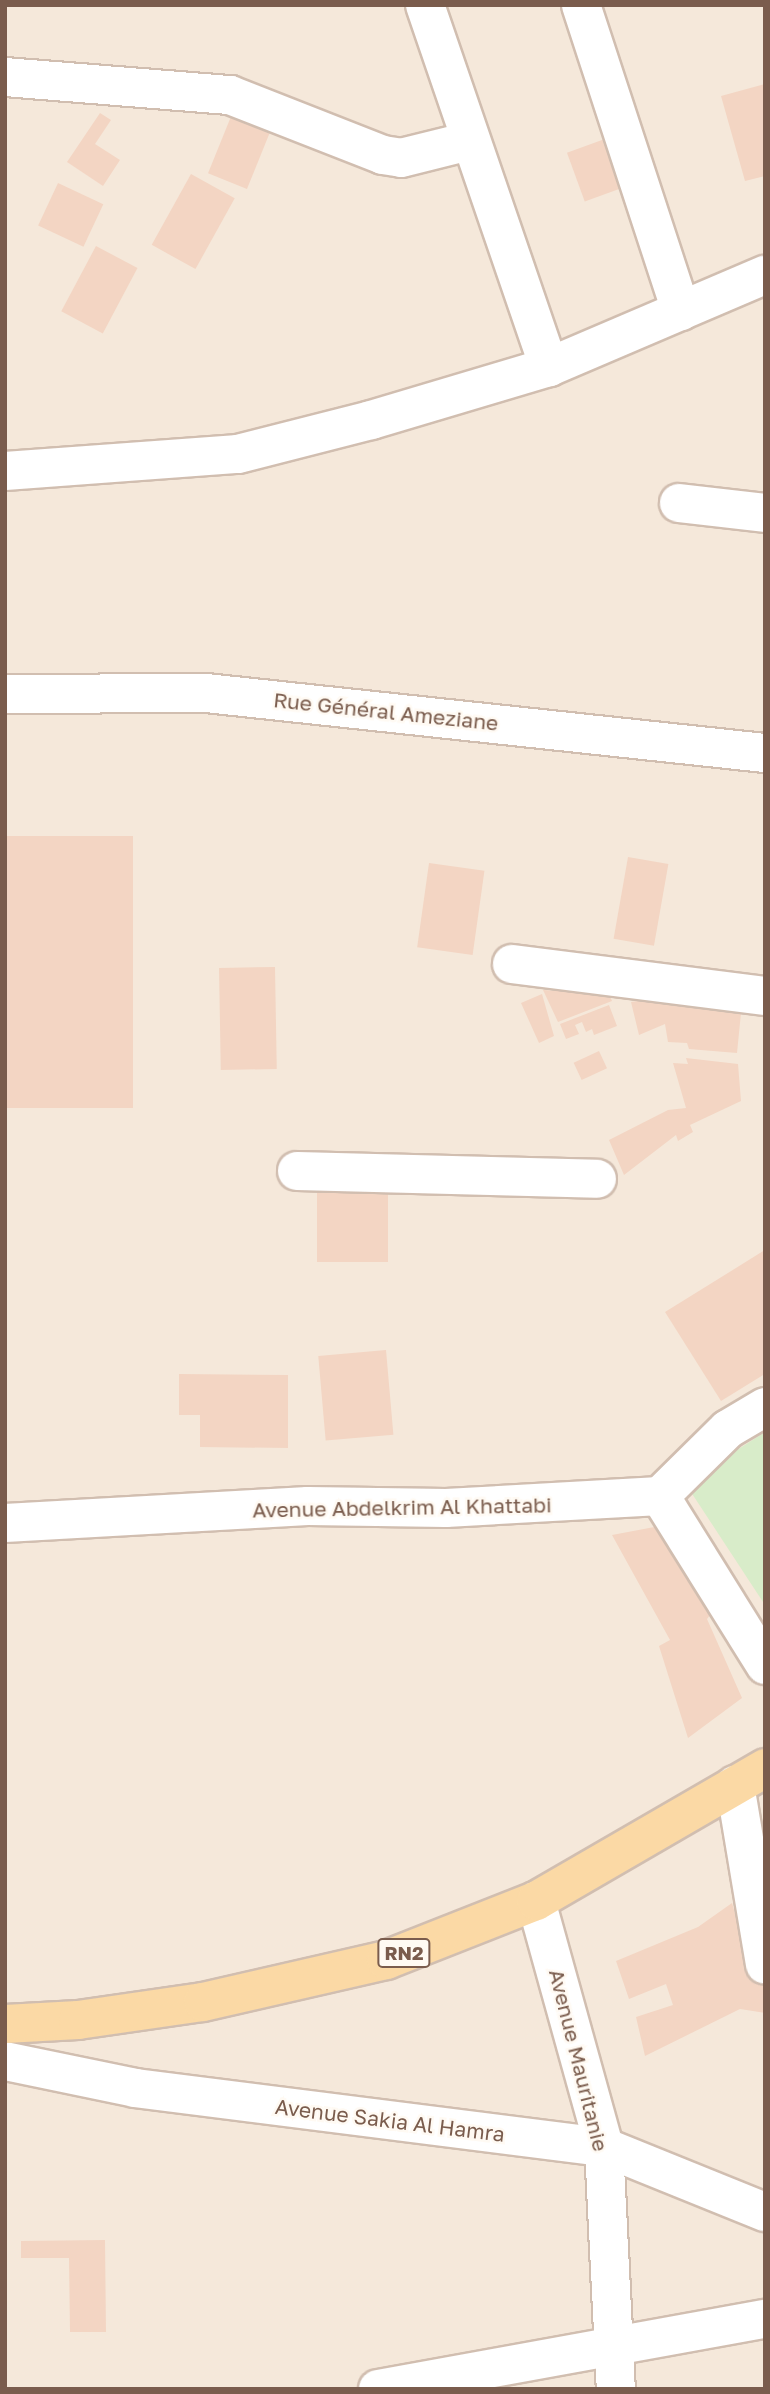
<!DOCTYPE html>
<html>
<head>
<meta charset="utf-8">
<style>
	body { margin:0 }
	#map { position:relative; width:770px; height:2394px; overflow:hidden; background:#fdf6ec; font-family:"Golos Text",sans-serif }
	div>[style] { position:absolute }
	.residential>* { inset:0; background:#f5e8da; transform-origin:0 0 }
	.green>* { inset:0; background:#d8ecc9 }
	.building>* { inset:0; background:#f3d5c3; transform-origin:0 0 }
	.roads { filter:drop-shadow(2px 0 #d1beb0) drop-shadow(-2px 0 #d1beb0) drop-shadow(0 2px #d1beb0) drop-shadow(0 -2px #d1beb0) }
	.minor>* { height:38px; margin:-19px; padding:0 19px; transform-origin:19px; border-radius:19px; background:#fff }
	.major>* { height:38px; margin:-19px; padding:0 19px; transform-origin:19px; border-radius:19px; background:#fbd9a5 }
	span { translate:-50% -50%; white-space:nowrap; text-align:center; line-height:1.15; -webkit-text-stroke:5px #fffaf3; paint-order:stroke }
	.shield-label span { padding:2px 5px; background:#fffaf3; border:2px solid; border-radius:5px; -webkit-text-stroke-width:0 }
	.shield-label { font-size:19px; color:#7a5c4d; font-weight:700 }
	.street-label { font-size:21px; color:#7a5c4d }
	.frame { position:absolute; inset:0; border:7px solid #7a5c4d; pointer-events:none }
</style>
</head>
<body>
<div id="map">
	<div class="residential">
		<div style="left:5px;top:5px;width:760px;height:2384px"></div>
	</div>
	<div class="green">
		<div style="clip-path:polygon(765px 1432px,765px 1605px,685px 1483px)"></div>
	</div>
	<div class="building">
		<div style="clip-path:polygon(765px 84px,765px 176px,745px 181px,721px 96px)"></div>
		<div style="clip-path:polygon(100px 113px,111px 120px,95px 144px,120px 160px,103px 186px,67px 162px)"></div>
		<div style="left:232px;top:114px;width:42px;height:64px;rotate:22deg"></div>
		<div style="left:613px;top:136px;width:52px;height:49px;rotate:70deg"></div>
		<div style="left:191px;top:174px;width:50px;height:81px;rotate:29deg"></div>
		<div style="left:58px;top:183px;width:50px;height:47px;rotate:25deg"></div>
		<div style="left:96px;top:246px;width:47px;height:74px;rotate:28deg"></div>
		<div style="left:133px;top:836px;width:272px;height:128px;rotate:90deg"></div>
		<div style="left:628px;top:857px;width:41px;height:83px;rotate:10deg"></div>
		<div style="left:429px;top:863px;width:56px;height:85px;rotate:8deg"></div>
		<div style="left:275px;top:967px;width:102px;height:56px;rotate:89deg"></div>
		<div style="clip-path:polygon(543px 990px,609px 994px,612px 1001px,558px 1022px)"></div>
		<div style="clip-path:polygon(542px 994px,554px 1036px,539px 1043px,521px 1003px)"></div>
		<div style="clip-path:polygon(663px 997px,742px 1003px,737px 1053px,689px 1049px,687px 1043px,668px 1042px,665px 1024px,639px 1035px,631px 1002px)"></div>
		<div style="clip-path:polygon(609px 1005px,617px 1026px,594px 1035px,592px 1029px,586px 1032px,582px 1022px,575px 1025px,579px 1034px,566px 1039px,560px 1024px)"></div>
		<div style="left:599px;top:1051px;width:19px;height:28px;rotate:65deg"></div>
		<div style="clip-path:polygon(686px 1058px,738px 1064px,741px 1101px,690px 1125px,693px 1132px,678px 1141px,676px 1135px,624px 1175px,609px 1140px,668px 1110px,686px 1108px,673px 1063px,688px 1064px)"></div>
		<div style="left:317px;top:1185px;width:71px;height:77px"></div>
		<div style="clip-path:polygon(765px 1250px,765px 1374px,721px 1401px,665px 1312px)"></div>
		<div style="left:386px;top:1350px;width:85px;height:68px;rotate:85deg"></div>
		<div style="clip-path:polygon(179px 1374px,288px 1375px,288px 1448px,200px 1447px,200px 1415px,179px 1415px)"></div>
		<div style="clip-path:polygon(665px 1525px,715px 1609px,707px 1619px,742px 1698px,688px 1738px,659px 1646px,670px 1640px,612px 1535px)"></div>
		<div style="clip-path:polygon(732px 1903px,746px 1952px,765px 1973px,765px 2013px,740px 2009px,645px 2056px,636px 2017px,673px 2005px,666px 1984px,629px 1999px,616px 1961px,698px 1927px)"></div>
		<div style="clip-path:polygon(105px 2240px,106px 2332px,70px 2332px,69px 2258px,21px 2258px,21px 2241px)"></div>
	</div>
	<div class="roads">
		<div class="minor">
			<div style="left:425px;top:5px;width:383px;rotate:71.1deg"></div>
			<div style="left:581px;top:5px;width:322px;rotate:71.9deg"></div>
			<div style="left:5px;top:77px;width:226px;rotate:4.6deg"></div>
			<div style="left:230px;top:95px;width:164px;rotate:21.4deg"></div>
			<div style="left:383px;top:155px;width:18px;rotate:9deg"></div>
			<div style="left:401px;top:158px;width:70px;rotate:-14deg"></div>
			<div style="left:5px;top:471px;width:234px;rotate:-4.2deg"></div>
			<div style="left:238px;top:454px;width:137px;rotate:-14.3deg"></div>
			<div style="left:371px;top:420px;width:186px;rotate:-16.6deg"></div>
			<div style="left:549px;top:367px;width:235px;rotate:-23.1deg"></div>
			<div style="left:679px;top:503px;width:87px;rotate:6.6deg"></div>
			<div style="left:5px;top:694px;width:201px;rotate:-0.3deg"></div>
			<div style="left:206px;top:693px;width:562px;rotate:6.13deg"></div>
			<div style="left:512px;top:964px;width:255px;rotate:7.2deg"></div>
			<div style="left:297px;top:1171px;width:300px;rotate:1.5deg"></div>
			<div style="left:660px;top:1496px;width:199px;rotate:58.1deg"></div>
			<div style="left:5px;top:1523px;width:303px;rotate:-3.2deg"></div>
			<div style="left:308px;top:1506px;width:138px;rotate:0.8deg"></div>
			<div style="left:446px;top:1508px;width:214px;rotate:-3.2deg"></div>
			<div style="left:660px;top:1496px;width:95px;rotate:-44.6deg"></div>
			<div style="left:728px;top:1429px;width:43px;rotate:-30.7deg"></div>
			<div style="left:735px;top:1785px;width:182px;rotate:80.5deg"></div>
			<div style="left:536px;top:1901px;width:255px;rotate:74.5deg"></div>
			<div style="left:604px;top:2147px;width:242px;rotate:87.2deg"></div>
			<div style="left:5px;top:2061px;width:133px;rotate:11.7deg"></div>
			<div style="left:135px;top:2088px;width:473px;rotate:7.2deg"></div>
			<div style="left:604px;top:2147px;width:174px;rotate:22deg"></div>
			<div style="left:378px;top:2389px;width:393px;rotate:-10.3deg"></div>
		</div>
		<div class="major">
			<div style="left:5px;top:2024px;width:73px;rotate:-3.1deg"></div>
			<div style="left:78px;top:2020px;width:126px;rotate:-8.2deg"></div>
			<div style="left:203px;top:2002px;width:188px;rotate:-12.9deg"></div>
			<div style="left:386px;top:1960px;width:161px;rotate:-21.5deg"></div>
			<div style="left:536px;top:1901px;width:265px;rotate:-30.1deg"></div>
		</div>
	</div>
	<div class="shield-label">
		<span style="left:404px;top:1953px">RN2</span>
	</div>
	<div class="street-label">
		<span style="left:386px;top:711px;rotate:6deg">Rue Général Ameziane</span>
		<span style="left:402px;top:1507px;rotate:-1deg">Avenue Abdelkrim Al Khattabi</span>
		<span style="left:579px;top:2060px;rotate:76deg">Avenue Mauritanie</span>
		<span style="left:390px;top:2120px;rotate:7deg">Avenue Sakia Al Hamra</span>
	</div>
	<div class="frame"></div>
</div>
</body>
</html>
